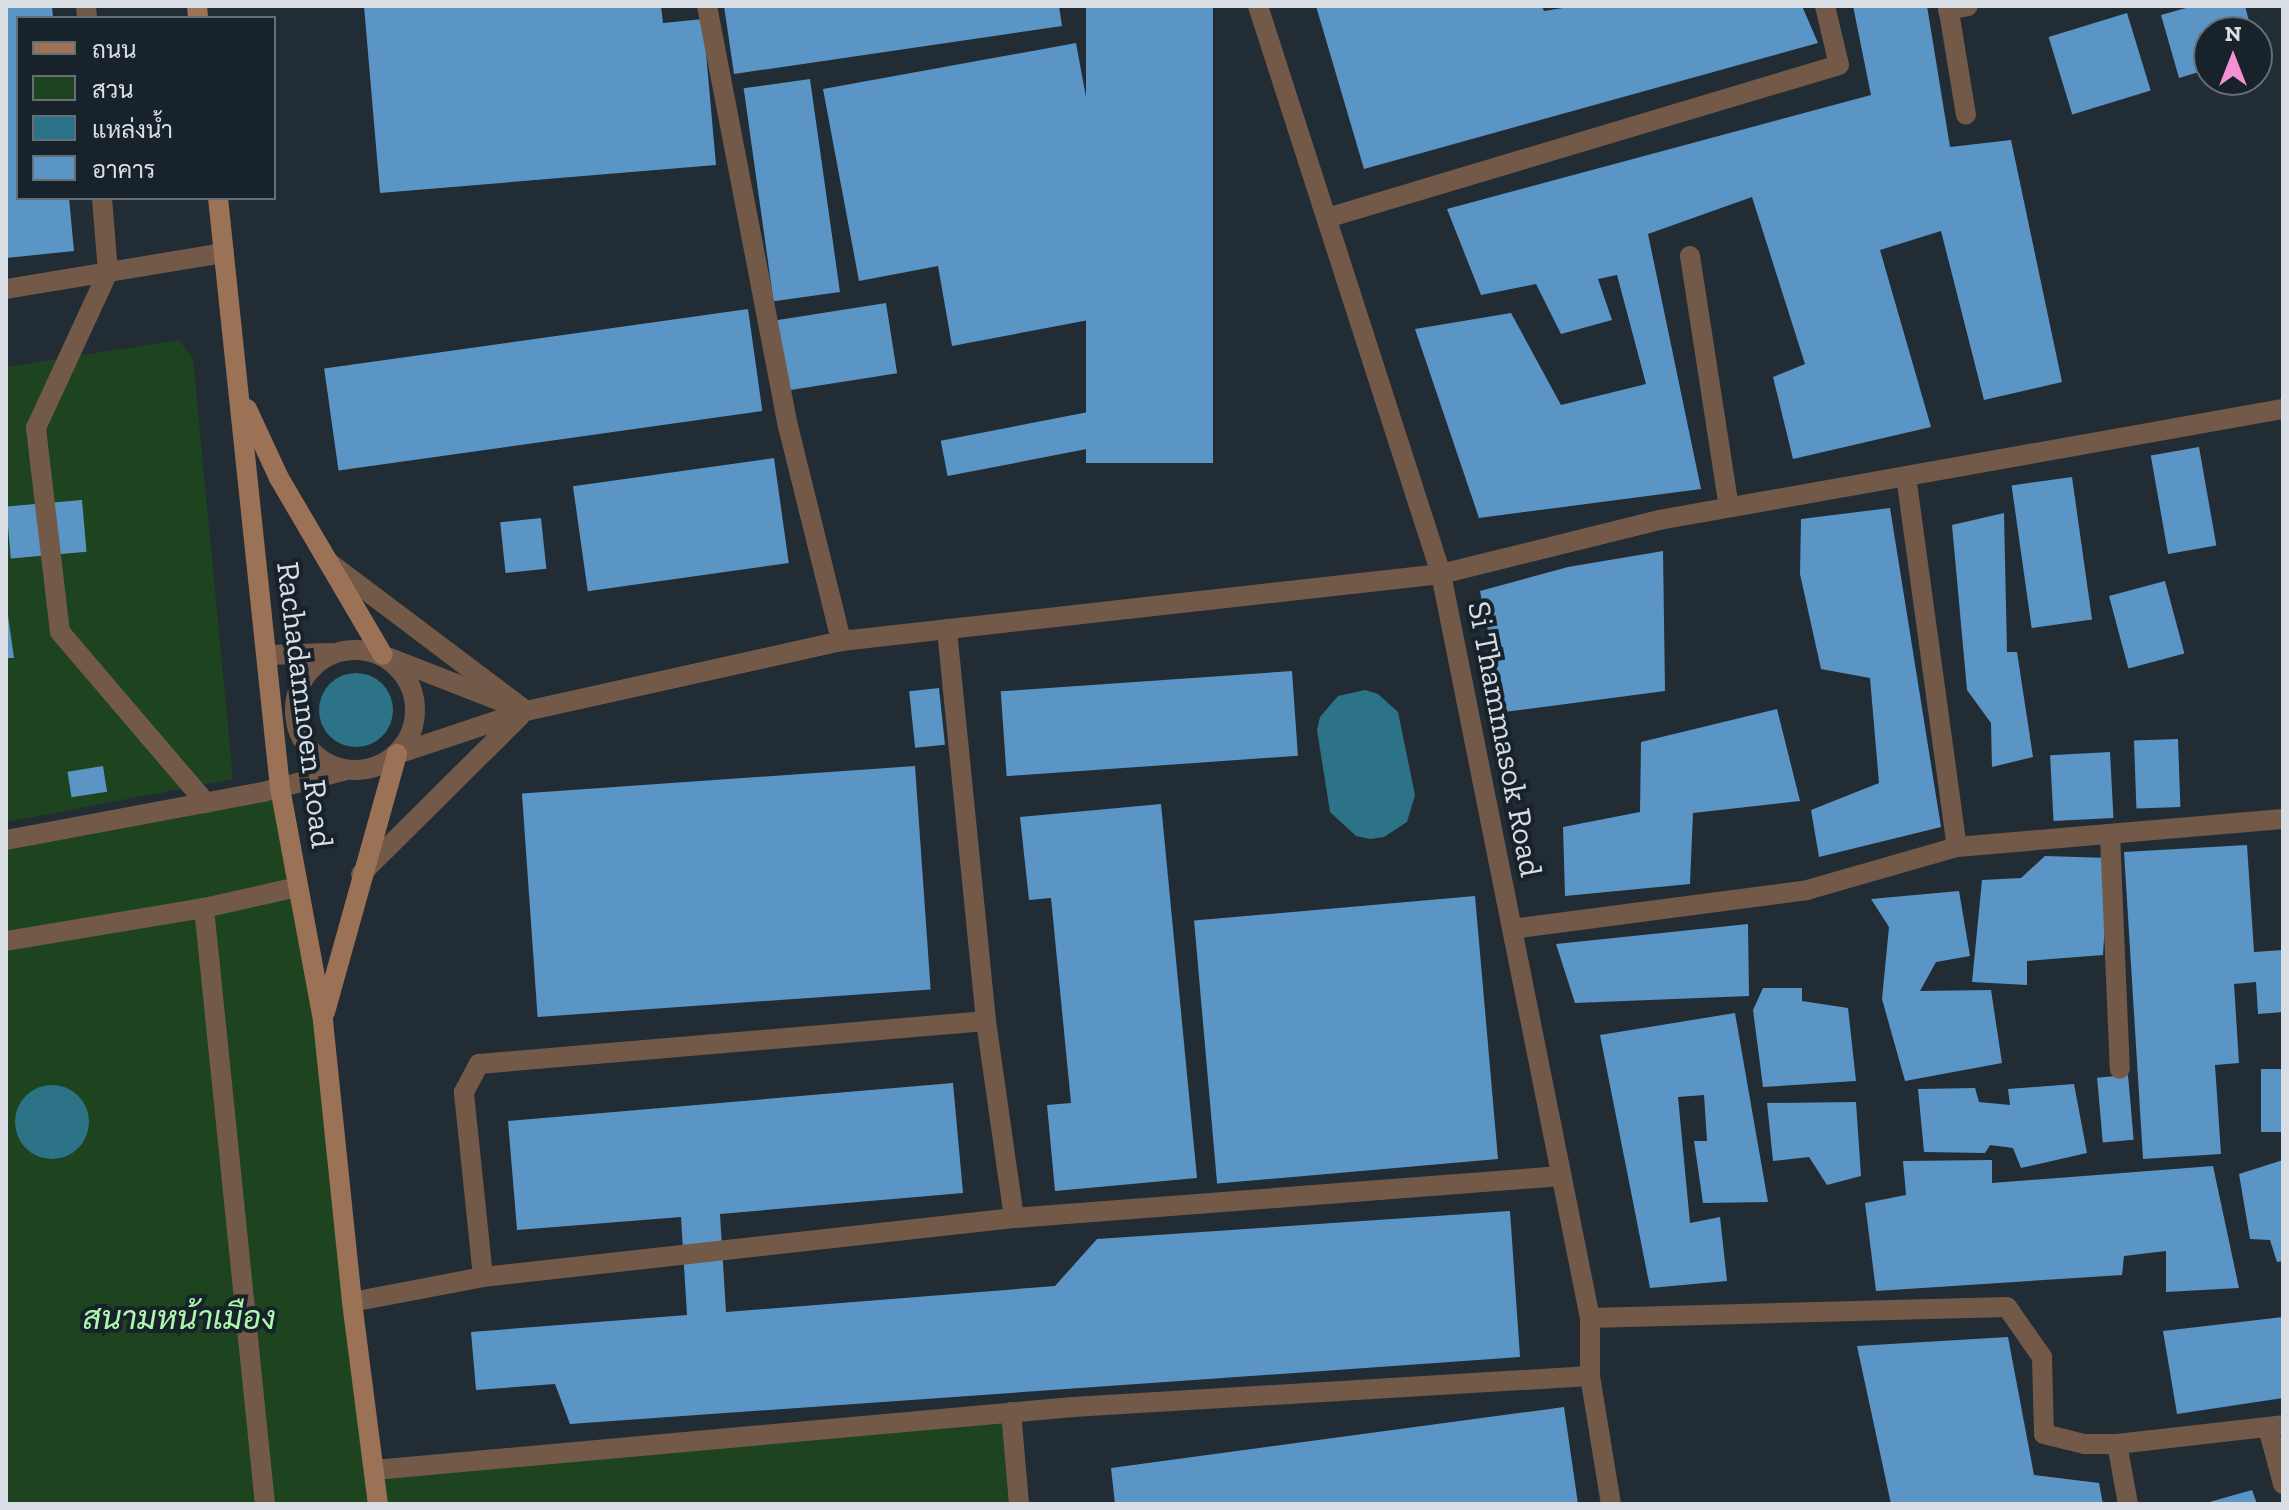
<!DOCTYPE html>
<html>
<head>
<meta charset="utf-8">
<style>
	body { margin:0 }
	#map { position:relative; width:2289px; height:1510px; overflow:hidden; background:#222c35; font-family:"Zilla Slab",Sarabun,serif }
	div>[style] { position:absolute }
	.green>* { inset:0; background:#1d441e }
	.water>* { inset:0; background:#2c7388 }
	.round { border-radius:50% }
	.building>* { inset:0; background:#5a95c6; transform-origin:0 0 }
	.service>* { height:20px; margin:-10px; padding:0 10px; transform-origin:10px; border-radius:10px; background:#735948 }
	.pedestrian>* { height:20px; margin:-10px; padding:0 10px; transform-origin:10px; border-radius:10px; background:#735948 }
	.minor>* { height:20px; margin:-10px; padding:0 10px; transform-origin:10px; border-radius:10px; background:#735948 }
	.tertiary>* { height:20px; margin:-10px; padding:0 10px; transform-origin:10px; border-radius:10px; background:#735948 }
	.tertiary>.ring { margin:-10px; padding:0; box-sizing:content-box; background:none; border:20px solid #735948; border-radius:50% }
	.secondary>* { height:20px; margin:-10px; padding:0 10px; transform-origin:10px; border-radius:10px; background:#9b7256 }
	span { translate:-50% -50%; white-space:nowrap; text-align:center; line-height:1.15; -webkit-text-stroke:8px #18222b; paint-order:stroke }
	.street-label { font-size:32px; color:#d8dee4 }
	.park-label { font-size:32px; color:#adf9ac; font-style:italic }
	.frame { position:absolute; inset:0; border:8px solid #d8dee4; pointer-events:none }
	.legend { position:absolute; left:16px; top:16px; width:260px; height:184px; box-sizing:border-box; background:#18222b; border:2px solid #656d75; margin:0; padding:10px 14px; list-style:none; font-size:24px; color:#d8dee4 }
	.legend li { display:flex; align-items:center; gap:16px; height:40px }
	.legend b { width:40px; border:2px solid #656d75 }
	.north { position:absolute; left:2193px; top:16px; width:80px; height:80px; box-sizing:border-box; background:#18222b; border:2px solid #656d75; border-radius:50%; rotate:0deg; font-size:22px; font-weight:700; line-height:32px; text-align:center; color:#d8dee4 }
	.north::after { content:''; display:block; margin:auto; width:28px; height:36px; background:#f491d4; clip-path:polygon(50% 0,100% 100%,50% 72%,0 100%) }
</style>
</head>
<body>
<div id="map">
	<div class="green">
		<div style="clip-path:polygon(179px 340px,193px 359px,233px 779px,6px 822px,6px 367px)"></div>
		<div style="clip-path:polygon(280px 788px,298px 887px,374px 1470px,1011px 1412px,1019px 1504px,6px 1504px,6px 841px)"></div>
	</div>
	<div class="water">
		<div class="round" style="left:319px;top:673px;width:74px;height:74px"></div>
		<div style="clip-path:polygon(1365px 690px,1378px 694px,1398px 712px,1415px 795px,1407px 822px,1384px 837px,1370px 839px,1356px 836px,1330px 812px,1317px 730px,1320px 717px,1338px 696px)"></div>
		<div class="round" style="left:15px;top:1085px;width:74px;height:74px"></div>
	</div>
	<div class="building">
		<div style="clip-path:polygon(6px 6px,52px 6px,53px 18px,18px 18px,18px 198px,69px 198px,74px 251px,6px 258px)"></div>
		<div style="clip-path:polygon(364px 6px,661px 6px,663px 23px,703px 19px,716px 165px,380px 193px)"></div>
		<div style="clip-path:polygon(724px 6px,1059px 6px,1062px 26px,734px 74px)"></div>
		<div style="left:1086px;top:6px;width:127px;height:457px"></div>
		<div style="clip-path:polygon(1316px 6px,1542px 6px,1544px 11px,1575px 6px,1802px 6px,1818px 43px,1364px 169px)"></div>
		<div style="clip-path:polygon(1853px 6px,1927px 6px,1950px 147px,2011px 140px,2062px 382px,1984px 400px,1941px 231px,1880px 250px,1931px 427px,1793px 459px,1773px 377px,1805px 364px,1752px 197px,1648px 234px,1701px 489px,1479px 518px,1415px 329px,1511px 313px,1561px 405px,1646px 384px,1617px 275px,1598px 279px,1612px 320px,1561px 334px,1536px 284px,1481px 295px,1447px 209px,1871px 95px)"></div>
		<div style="clip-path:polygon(2193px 6px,2245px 6px,2252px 32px,2209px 32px,2209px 69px,2179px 78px,2161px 15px)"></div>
		<div style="left:2127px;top:13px;width:81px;height:82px;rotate:73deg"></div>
		<div style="clip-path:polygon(1076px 43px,1126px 313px,952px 346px,938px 266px,859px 281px,823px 89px)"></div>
		<div style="left:810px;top:79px;width:215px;height:67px;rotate:82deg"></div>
		<div style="left:886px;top:303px;width:71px;height:111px;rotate:81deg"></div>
		<div style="left:748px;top:309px;width:103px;height:428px;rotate:82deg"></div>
		<div style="left:1140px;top:402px;width:36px;height:203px;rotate:79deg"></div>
		<div style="left:2199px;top:447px;width:100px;height:49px;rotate:80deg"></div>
		<div style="left:774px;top:458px;width:106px;height:203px;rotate:82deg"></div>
		<div style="left:2072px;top:477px;width:144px;height:61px;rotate:82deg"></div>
		<div style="left:82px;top:500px;width:52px;height:76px;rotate:85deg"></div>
		<div style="clip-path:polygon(1890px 508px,1941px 827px,1819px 857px,1811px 810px,1879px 783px,1870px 678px,1821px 669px,1800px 574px,1801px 519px)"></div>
		<div style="clip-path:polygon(2004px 513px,2007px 652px,2017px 652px,2033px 757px,1992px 767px,1991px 723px,1967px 690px,1952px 525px)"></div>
		<div style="left:541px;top:518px;width:51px;height:41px;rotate:84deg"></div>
		<div style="clip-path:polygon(1663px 551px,1665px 691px,1504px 712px,1480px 591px,1568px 567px)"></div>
		<div style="left:2165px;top:581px;width:75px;height:58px;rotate:75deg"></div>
		<div style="clip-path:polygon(6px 602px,14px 658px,6px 658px)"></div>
		<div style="left:1292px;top:671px;width:85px;height:292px;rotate:86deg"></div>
		<div style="left:939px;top:688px;width:57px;height:30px;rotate:84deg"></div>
		<div style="clip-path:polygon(1777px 709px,1800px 801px,1693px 813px,1690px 884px,1565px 896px,1563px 827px,1640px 812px,1641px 742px)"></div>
		<div style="left:2178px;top:739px;width:68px;height:44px;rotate:88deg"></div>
		<div style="left:2110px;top:752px;width:66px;height:60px;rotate:87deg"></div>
		<div style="left:103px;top:766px;width:26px;height:36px;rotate:81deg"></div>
		<div style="left:915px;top:766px;width:224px;height:394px;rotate:86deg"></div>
		<div style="clip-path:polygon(1161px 804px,1197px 1178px,1055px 1191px,1047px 1105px,1071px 1103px,1051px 898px,1029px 900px,1020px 817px)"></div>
		<div style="clip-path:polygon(2247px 845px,2254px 952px,2283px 950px,2283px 1012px,2258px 1014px,2256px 982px,2234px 984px,2239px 1063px,2215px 1065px,2221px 1154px,2143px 1159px,2124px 852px)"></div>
		<div style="clip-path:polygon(2045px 856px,2109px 858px,2103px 955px,2027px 961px,2027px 985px,1972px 982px,1982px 880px,2021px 878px)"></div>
		<div style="clip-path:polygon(1959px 891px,1970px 956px,1936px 962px,1920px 991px,1991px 990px,2002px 1063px,1905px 1081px,1882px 999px,1889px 927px,1871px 899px)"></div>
		<div style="left:1475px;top:896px;width:264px;height:282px;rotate:85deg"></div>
		<div style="clip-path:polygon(1748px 924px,1749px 996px,1575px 1003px,1556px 944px)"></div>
		<div style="clip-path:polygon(1763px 988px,1802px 988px,1802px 1001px,1848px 1008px,1856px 1081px,1763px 1087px,1753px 1010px)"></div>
		<div style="clip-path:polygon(1735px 1013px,1768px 1202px,1703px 1203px,1694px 1141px,1707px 1141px,1704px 1095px,1678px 1097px,1690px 1223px,1720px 1217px,1727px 1281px,1650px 1288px,1600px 1035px)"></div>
		<div style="left:2283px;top:1069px;width:63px;height:22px;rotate:90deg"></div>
		<div style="left:2128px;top:1075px;width:65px;height:31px;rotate:85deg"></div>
		<div style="clip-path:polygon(953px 1083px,963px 1193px,720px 1214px,726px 1312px,1055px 1286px,1097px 1239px,1510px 1211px,1520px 1357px,570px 1424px,555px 1384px,476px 1390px,471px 1332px,687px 1315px,681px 1217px,517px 1230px,508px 1121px)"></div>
		<div style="clip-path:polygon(2074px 1084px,2087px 1153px,2021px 1168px,2013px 1148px,1990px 1145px,1985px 1153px,1924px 1152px,1918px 1089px,1975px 1088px,1979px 1102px,2010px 1105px,2008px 1089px)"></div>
		<div style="clip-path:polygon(1856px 1102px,1861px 1176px,1827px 1185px,1809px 1157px,1773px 1161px,1767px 1103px)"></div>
		<div style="clip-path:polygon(1992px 1160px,1992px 1183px,2213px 1166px,2239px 1288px,2166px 1292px,2166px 1251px,2124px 1256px,2122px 1275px,1876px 1291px,1865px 1203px,1906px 1195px,1903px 1161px)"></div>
		<div style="clip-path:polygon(2283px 1160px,2283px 1261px,2277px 1262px,2270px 1240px,2250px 1239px,2239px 1174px)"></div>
		<div style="clip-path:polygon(2283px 1317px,2283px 1398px,2177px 1414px,2163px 1331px)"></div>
		<div style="clip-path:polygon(2008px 1337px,2034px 1475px,2099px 1483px,2103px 1504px,1891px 1504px,1857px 1346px)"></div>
		<div style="clip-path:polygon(1564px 1407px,1578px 1504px,1115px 1504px,1111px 1468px)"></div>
		<div style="clip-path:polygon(2252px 1490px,2257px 1504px,2206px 1504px,2206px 1503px)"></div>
	</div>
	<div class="service">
		<div style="left:86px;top:6px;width:12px;rotate:85deg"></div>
		<div style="left:102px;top:198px;width:74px;rotate:85.4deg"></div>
		<div style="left:108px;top:272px;width:172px;rotate:114.8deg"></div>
		<div style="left:36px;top:428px;width:205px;rotate:83.3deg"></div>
		<div style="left:60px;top:632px;width:225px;rotate:49.5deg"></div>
		<div style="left:1014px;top:1218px;width:549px;rotate:-4.39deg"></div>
		<div style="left:483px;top:1277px;width:186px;rotate:-95.9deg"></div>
		<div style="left:464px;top:1092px;width:32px;rotate:-62deg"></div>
		<div style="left:479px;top:1064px;width:509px;rotate:-4.85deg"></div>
		<div style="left:352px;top:1302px;width:133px;rotate:-10.8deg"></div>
		<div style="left:483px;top:1277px;width:534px;rotate:-6.34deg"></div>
		<div style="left:1014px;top:1218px;width:199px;rotate:-98.1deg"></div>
		<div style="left:986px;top:1021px;width:394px;rotate:-95.7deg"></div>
	</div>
	<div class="pedestrian">
		<div style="left:707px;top:6px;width:424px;rotate:79.1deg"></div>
		<div style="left:787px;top:422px;width:226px;rotate:76.1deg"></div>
		<div style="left:204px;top:908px;width:599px;rotate:84.16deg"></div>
		<div style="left:6px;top:941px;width:201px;rotate:-9.5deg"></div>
		<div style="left:204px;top:908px;width:96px;rotate:-12.6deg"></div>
	</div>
	<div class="minor">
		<div style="left:1948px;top:6px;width:110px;rotate:80.6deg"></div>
		<div style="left:1948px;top:10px;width:20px;rotate:-11deg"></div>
		<div style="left:1327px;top:218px;width:534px;rotate:-16.64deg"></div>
		<div style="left:1839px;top:65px;width:61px;rotate:-103.3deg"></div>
		<div style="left:1690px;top:256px;width:254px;rotate:81.2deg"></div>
		<div style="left:6px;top:289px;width:221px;rotate:-9.4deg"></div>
		<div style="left:1906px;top:476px;width:374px;rotate:82.2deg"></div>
		<div style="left:2110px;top:835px;width:234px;rotate:87.6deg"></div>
		<div style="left:1512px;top:929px;width:298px;rotate:-7.5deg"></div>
		<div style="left:1807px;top:890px;width:156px;rotate:-16deg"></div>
		<div style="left:1957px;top:847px;width:327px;rotate:-4.9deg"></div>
		<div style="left:1590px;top:1318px;width:417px;rotate:-1.5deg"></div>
		<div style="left:2007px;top:1307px;width:61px;rotate:55deg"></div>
		<div style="left:2042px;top:1357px;width:77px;rotate:88.5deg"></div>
		<div style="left:2044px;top:1434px;width:41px;rotate:14deg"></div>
		<div style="left:2084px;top:1444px;width:33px"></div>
		<div style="left:2117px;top:1444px;width:167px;rotate:-6.5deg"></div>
		<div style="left:1011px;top:1412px;width:92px;rotate:85deg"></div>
		<div style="left:2268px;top:1428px;width:58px;rotate:75deg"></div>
		<div style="left:2117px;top:1444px;width:61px;rotate:79.6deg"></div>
		<div style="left:374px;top:1470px;width:702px;rotate:-5.15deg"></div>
		<div style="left:1073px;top:1407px;width:518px;rotate:-3.43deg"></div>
	</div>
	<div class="tertiary">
		<div style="left:1258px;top:6px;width:597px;rotate:72.14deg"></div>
		<div style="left:1441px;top:574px;width:759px;rotate:78.68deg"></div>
		<div style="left:1590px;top:1318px;width:58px;rotate:90deg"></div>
		<div style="left:1590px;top:1376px;width:130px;rotate:80.7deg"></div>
		<div style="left:331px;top:564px;width:244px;rotate:37deg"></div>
		<div class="ring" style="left:295px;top:650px;width:100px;height:100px"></div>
		<div style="left:267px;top:655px;width:64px;rotate:-1.8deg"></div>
		<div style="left:390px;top:658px;width:120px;rotate:21.4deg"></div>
		<div style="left:397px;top:754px;width:136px;rotate:-18.4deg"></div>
		<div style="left:526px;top:711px;width:323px;rotate:-12.5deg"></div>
		<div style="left:841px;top:641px;width:604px;rotate:-6.37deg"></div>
		<div style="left:1441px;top:574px;width:225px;rotate:-13.9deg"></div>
		<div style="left:1659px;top:520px;width:634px;rotate:-10.09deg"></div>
		<div style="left:6px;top:840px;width:261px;rotate:-10.6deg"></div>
		<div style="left:263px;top:792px;width:87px;rotate:-14.7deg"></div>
		<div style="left:361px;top:874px;width:224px;rotate:-44.8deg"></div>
	</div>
	<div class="secondary">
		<div style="left:197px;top:6px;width:12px;rotate:85deg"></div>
		<div style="left:218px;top:198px;width:593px;rotate:84deg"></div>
		<div style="left:280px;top:788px;width:237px;rotate:79.5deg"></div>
		<div style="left:323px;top:1021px;width:282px;rotate:84.1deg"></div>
		<div style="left:352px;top:1302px;width:204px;rotate:82.7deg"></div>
		<div style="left:247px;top:409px;width:76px;rotate:65.1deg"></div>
		<div style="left:279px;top:478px;width:205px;rotate:59.6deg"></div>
		<div style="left:325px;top:1012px;width:268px;rotate:-74.4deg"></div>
	</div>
	<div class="street-label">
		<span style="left:305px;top:705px;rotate:83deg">Rachadamnoen Road</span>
		<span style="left:1505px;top:739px;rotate:79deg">Si Thammasok Road</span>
	</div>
	<div class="park-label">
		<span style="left:179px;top:1318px">สนามหน้าเมือง</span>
	</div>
	<div class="frame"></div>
	<ul class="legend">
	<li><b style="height:10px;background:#9b7256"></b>ถนน</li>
	<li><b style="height:22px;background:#1d441e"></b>สวน</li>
	<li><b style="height:22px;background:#2c7388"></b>แหล่งน้ำ</li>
	<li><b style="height:22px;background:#5a95c6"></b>อาคาร</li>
	</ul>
	<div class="north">N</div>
</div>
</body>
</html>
